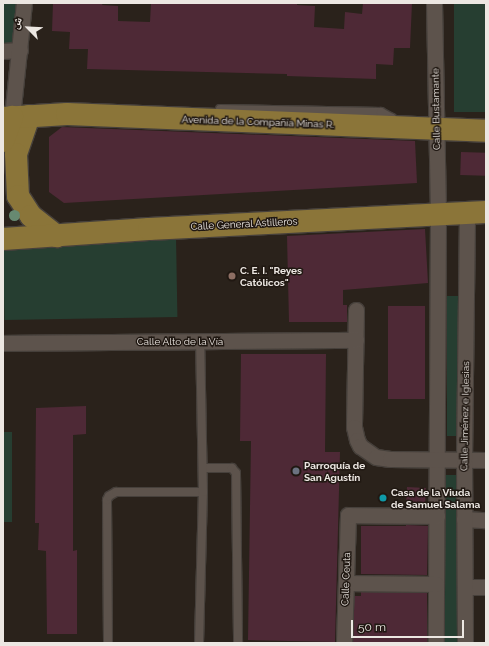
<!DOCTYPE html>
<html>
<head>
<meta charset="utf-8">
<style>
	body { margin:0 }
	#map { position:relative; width:489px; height:646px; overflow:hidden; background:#2a221b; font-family:Raleway,"Noto Naskh Arabic",sans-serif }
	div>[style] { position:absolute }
	.green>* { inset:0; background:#263e31; transform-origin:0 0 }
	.building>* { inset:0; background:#4e2936; transform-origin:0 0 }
	.roads { filter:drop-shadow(1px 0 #46403b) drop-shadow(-1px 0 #46403b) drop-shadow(0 1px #46403b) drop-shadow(0 -1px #46403b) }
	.service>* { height:8px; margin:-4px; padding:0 4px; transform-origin:4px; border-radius:4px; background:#5d534c }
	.minor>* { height:15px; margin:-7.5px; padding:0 7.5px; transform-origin:7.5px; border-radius:7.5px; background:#5d534c }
	.primary>* { height:22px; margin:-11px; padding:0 11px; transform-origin:11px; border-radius:11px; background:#8b7539 }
	.trees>* { width:11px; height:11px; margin:-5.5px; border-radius:50%; background:#678971 }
	.dots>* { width:11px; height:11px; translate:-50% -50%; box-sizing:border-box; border:2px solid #201812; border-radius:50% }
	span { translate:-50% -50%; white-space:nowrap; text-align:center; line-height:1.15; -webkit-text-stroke:3px #201812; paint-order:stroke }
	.street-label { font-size:10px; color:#ece7e2 }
	.poi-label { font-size:10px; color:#ece7e2; font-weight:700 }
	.left { translate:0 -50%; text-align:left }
	.frame { position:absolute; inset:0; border:4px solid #ece7e2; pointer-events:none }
	.north { position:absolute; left:8px; top:8px; width:40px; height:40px; -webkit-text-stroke:3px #201812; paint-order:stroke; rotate:294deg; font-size:11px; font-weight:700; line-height:16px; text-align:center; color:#ece7e2 }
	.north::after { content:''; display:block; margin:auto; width:14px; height:18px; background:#ece7e2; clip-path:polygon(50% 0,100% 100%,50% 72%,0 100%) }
	.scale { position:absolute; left:351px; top:620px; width:113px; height:18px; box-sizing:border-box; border:2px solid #ece7e2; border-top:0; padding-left:5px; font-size:12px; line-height:14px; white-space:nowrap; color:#ece7e2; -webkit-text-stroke:3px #201812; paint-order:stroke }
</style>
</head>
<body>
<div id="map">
	<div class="green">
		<div style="clip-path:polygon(3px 3px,22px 3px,18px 49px,3px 48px)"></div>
		<div style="left:454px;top:3px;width:32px;height:109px"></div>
		<div style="left:176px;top:236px;width:81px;height:173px;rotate:89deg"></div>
		<div style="left:447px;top:296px;width:14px;height:140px"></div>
		<div style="left:3px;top:432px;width:9px;height:90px"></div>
		<div style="left:445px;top:475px;width:14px;height:168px"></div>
	</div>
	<div class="building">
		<div style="clip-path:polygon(53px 3px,103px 3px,102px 5px,118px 6px,118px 21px,150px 22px,151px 3px,297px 3px,297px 5px,315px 6px,314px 27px,344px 29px,345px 12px,362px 14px,363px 3px,412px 3px,410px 48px,394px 48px,393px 65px,376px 64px,376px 79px,287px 76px,287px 74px,87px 69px,88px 49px,69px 49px,70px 32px,52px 31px)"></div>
		<div style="clip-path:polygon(62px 127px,415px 141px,417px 183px,64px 203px,49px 192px,49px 137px)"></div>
		<div style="left:461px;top:152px;width:25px;height:23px;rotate:2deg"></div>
		<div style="clip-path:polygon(425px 229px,428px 283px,343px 290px,343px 305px,347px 305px,347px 322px,289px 322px,287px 236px)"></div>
		<div style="left:388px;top:306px;width:37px;height:93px"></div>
		<div style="clip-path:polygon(241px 354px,326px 354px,325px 452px,340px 452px,335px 642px,248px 640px,251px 441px,240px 441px)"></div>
		<div style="clip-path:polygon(86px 406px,86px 434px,73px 435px,73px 551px,77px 550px,77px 634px,47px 634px,46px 551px,38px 550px,39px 523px,35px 523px,36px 408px)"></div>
		<div style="left:407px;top:487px;width:19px;height:20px;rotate:3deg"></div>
		<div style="clip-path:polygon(406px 525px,428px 526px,427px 575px,361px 574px,361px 526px,406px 526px)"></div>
		<div style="clip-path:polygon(361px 592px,427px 593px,427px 643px,353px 643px,354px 596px,361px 596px)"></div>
	</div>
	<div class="roads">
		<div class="service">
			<div style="left:220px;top:109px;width:161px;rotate:1.1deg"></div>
			<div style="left:381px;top:112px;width:13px;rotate:29deg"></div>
			<div style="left:392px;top:118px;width:6px;rotate:59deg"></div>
			<div style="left:203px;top:468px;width:29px"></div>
			<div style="left:232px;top:468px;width:6px;rotate:51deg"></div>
			<div style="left:236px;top:473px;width:170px;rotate:89.3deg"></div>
			<div style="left:108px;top:643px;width:143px;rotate:-90.4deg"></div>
			<div style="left:107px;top:500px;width:4px;rotate:-63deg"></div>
			<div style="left:109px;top:496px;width:8px;rotate:-30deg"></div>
			<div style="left:116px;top:492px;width:87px"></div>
			<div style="left:199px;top:643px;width:151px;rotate:-88.5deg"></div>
			<div style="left:203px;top:492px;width:151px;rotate:-91.1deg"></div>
		</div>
		<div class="minor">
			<div style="left:434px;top:3px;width:212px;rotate:88.9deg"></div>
			<div style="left:438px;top:215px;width:428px;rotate:90.3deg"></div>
			<div style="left:3px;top:51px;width:17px;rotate:-3deg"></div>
			<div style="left:12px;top:117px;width:115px;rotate:-84deg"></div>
			<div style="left:356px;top:310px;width:117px;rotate:91deg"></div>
			<div style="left:354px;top:427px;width:13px;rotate:77deg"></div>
			<div style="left:357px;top:440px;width:7px;rotate:63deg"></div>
			<div style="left:360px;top:446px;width:19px;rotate:35deg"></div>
			<div style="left:376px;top:457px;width:14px;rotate:8deg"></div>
			<div style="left:390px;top:459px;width:96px;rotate:0.6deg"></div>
			<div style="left:3px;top:343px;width:353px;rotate:-0.5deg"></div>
			<div style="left:464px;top:519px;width:22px;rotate:3deg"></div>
			<div style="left:346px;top:583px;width:90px;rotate:0.6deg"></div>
			<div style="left:465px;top:587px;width:21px"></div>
			<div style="left:344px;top:643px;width:128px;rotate:-88.2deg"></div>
			<div style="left:348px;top:515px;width:89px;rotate:0.6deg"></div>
			<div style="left:465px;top:643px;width:183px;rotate:-90.3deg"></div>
			<div style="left:464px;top:460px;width:247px;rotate:-89.3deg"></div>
		</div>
		<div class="primary">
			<div style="left:29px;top:116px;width:40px;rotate:108.9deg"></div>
			<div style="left:16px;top:154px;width:42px;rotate:87.3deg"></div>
			<div style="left:18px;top:196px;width:24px;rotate:57deg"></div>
			<div style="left:31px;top:216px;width:33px;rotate:38deg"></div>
			<div style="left:3px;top:118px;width:64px;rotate:-3.6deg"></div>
			<div style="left:67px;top:114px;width:419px;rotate:2.3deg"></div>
			<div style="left:3px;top:141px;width:26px;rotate:-69deg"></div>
			<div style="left:3px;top:239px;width:146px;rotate:-3.9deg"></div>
			<div style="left:149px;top:229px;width:337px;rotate:-2.9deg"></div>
		</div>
	</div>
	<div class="trees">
		<div style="left:14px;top:215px"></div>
	</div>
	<div class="dots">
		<div style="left:232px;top:276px;background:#8d6e63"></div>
		<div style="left:296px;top:471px;background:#6b7280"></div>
		<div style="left:383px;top:498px;background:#0f9aa8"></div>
	</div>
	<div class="street-label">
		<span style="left:436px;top:109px;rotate:-91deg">Calle Bustamante</span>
		<span style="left:258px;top:122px;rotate:2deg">Avenida de la Compañía Minas R.</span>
		<span style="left:244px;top:224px;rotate:-3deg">Calle General Astilleros</span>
		<span style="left:180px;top:342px">Calle Alto de la Vía</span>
		<span style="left:465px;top:416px;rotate:-89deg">Calle Jiménez e Iglesias</span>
		<span style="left:346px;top:579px;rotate:-88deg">Calle Ceuta</span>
	</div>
	<div class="poi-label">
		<span class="left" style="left:240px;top:276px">C. E. I. "Reyes<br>Católicos"</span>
		<span class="left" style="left:304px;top:471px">Parroquía de<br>San Agustín</span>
		<span class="left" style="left:391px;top:498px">Casa de la Viuda<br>de Samuel Salama</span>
	</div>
	<div class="frame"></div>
	<div class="north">ش</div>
	<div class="scale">50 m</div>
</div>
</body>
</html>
